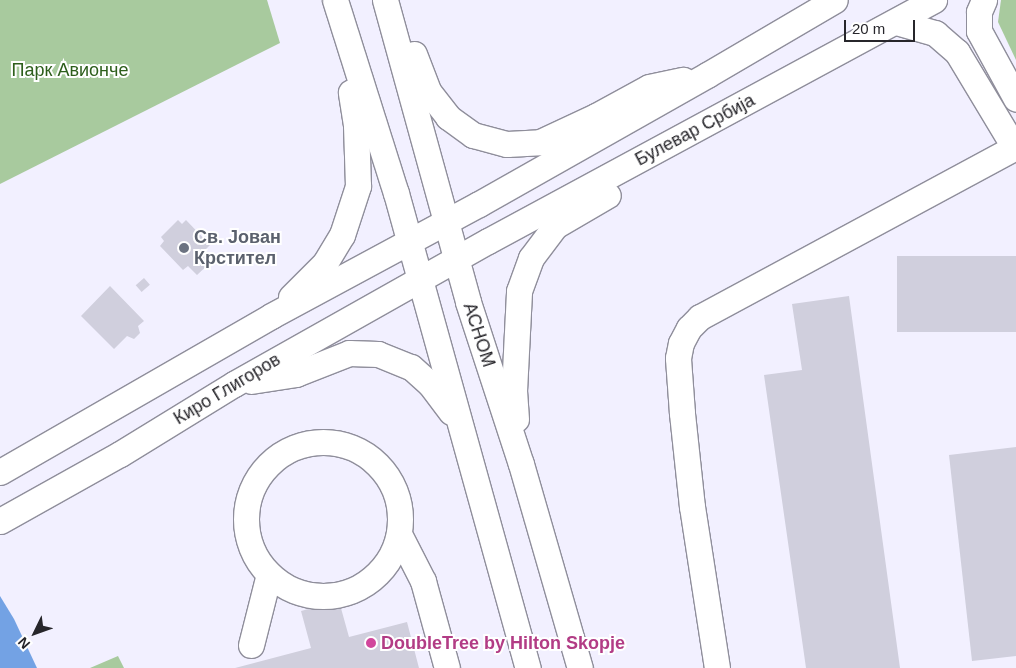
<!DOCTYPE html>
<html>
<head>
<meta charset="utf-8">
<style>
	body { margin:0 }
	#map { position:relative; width:1016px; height:668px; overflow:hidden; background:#f2f0ff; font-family:Helvetica,sans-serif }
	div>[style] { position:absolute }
	.green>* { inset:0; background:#a8ca9e }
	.water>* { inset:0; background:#73a2e4 }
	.building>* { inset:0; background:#d0cfdd; transform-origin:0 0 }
	.roads { filter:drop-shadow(1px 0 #8f8e9b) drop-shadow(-1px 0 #8f8e9b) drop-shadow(0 1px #8f8e9b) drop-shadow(0 -1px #8f8e9b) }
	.minor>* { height:25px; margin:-12.5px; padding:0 12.5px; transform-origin:12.5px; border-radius:12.5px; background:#fff }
	.minor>.ring { margin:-12.5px; padding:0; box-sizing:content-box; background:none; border:25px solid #fff; border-radius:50% }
	.dots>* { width:14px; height:14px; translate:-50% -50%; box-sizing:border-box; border:2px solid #fff; border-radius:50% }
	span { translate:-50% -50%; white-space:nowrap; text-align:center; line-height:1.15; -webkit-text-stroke:4px #fff; paint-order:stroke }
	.park-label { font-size:18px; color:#2d5e1b }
	.street-label { font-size:18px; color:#27262b }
	.worship-label { font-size:18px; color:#5b616d; font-weight:700 }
	.left { translate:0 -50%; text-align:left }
	.hotel-label { font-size:18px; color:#b23c85; font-weight:700 }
	.north { position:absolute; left:10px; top:608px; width:50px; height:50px; -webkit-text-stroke:4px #fff; paint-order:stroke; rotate:228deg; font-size:14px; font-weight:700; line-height:20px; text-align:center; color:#27262b }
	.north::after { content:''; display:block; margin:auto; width:18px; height:22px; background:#27262b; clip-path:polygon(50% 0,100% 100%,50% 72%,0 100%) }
	.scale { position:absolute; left:844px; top:20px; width:71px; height:22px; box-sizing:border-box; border:2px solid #27262b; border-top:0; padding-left:6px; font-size:15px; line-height:18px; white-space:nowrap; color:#27262b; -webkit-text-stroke:4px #fff; paint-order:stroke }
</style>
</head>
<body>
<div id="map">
	<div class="green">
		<div style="clip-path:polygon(0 0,267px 0,280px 43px,0 184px)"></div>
		<div style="clip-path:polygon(1001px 0,1016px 0,1016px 60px,998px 22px)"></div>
		<div style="clip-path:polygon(118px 656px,124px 668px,90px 668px)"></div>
	</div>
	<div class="water">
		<div style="clip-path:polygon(0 596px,14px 619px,37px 668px,0 668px)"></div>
	</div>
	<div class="building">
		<div style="clip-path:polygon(178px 220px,182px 224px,186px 220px,210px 245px,204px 251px,213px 260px,197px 275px,188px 266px,183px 270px,160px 246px,164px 241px,161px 237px)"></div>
		<div style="left:1016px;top:256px;width:76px;height:119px;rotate:90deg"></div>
		<div style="left:144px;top:278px;width:9px;height:11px;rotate:49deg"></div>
		<div style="clip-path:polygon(110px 286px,144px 321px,138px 326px,140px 333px,134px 339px,127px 336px,114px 349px,81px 316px)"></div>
		<div style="clip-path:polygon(849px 296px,900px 668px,806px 668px,764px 375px,802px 370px,792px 304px)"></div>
		<div style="clip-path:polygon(1016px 447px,1016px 656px,972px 661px,949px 455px)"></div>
		<div style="clip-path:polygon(339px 601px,349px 637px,407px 622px,419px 668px,235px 668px,311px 648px,301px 611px)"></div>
	</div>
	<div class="roads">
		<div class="minor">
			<div style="left:335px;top:0;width:202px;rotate:72.5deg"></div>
			<div style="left:396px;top:193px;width:493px;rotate:74.5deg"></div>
			<div style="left:385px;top:0;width:313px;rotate:74.6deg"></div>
			<div style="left:468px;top:302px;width:170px;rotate:71.9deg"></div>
			<div style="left:521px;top:464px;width:212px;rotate:73.9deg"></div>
			<div style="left:984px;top:0;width:13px;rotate:113deg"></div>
			<div style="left:979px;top:12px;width:19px;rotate:90deg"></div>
			<div style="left:979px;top:31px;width:77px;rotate:61.4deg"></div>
			<div style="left:896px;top:22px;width:41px;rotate:15.8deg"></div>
			<div style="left:935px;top:33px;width:29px;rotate:41deg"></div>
			<div style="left:957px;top:52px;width:111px;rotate:59deg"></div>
			<div style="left:414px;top:54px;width:40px;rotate:69deg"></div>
			<div style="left:428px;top:91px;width:33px;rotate:52deg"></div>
			<div style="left:448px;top:117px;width:31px;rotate:36deg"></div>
			<div style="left:473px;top:135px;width:35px;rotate:15deg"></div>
			<div style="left:507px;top:144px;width:33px;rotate:-3deg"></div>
			<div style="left:540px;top:142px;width:62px;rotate:-24.9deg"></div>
			<div style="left:596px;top:116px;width:60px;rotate:-28.7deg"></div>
			<div style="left:649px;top:87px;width:35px;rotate:-12deg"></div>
			<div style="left:291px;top:297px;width:48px;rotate:-45deg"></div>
			<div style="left:325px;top:263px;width:33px;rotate:-59deg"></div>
			<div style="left:342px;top:235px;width:52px;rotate:-71.9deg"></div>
			<div style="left:358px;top:186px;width:61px;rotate:-91.9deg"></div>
			<div style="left:356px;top:125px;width:33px;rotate:-99deg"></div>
			<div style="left:251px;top:381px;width:46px;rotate:-8.8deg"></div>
			<div style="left:296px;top:374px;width:57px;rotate:-21.6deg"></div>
			<div style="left:349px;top:353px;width:29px;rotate:2deg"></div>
			<div style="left:378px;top:354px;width:35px;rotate:22deg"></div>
			<div style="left:411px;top:367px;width:25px;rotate:42deg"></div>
			<div style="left:430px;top:384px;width:35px;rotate:53deg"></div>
			<div style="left:516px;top:419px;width:28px;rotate:-94deg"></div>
			<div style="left:514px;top:391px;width:100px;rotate:-87.1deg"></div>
			<div style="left:519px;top:291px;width:35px;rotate:-70deg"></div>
			<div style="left:531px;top:258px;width:40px;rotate:-53deg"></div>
			<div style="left:555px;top:226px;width:61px;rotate:-30.3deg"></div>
			<div class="ring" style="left:246px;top:442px;width:129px;height:129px"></div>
			<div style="left:0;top:472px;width:313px;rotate:-29.9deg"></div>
			<div style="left:271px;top:316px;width:236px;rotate:-28.3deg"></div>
			<div style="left:479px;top:204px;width:262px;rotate:-29.5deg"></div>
			<div style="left:707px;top:75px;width:148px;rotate:-30.4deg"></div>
			<div style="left:0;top:521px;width:137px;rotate:-29.2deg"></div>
			<div style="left:120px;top:454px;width:134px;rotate:-31.6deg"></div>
			<div style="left:234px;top:384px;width:291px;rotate:-29.4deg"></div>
			<div style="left:488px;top:241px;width:507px;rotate:-28.38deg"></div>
			<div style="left:399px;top:534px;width:53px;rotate:62.9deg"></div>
			<div style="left:423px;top:581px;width:90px;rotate:74.6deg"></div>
			<div style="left:251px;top:645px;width:73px;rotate:-75.8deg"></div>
			<div style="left:717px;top:668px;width:163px;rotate:-98.8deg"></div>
			<div style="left:692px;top:507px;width:95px;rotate:-96.1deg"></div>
			<div style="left:682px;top:413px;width:55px;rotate:-94.2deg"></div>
			<div style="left:678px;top:358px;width:15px;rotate:-79deg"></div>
			<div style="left:681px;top:343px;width:17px;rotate:-62deg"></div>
			<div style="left:689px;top:328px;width:16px;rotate:-45deg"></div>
			<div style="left:700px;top:317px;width:359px;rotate:-28.3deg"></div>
		</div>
	</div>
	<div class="dots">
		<div style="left:184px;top:248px;background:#6b7280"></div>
		<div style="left:371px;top:643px;background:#d1479c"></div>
	</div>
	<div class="park-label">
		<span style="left:70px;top:70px">Парк Авионче</span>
	</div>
	<div class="street-label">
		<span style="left:695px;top:130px;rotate:-28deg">Булевар Србија</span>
		<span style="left:479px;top:335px;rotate:72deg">АСНОМ</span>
		<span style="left:227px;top:389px;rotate:-31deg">Киро Глигоров</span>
	</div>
	<div class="worship-label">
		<span class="left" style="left:194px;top:248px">Св. Јован<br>Крстител</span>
	</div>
	<div class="hotel-label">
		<span class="left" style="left:381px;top:643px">DoubleTree by Hilton Skopje</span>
	</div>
	<div class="north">N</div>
	<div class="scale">20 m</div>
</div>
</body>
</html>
